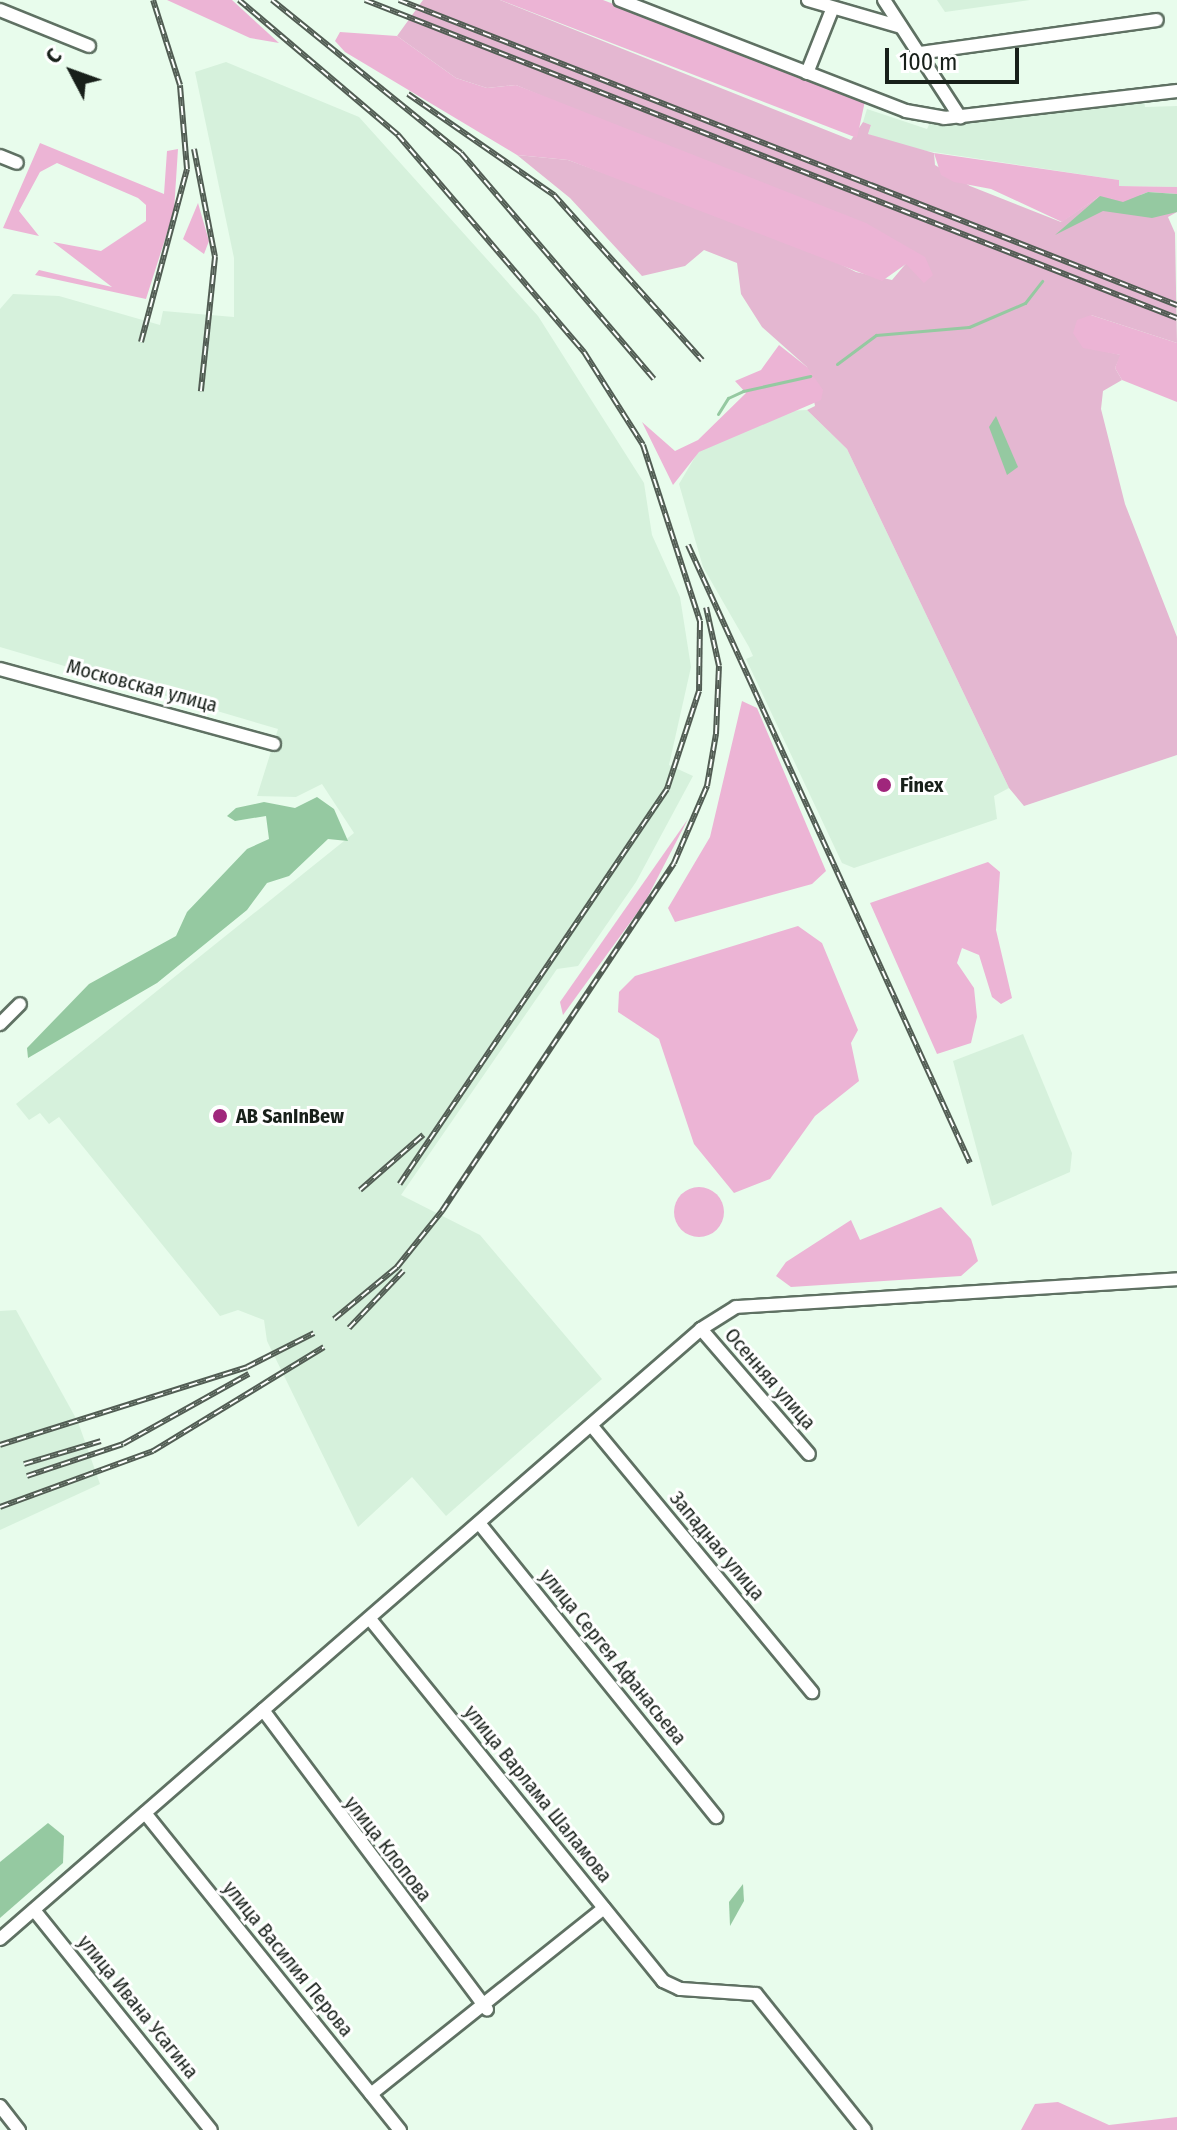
<!DOCTYPE html>
<html>
<head>
<meta charset="utf-8">
<style>
	body { margin:0 }
	#map { position:relative; width:1177px; height:2130px; overflow:hidden; background:#e8fcec; font-family:"Fira Sans Condensed",sans-serif }
	div>[style] { position:absolute }
	.built>* { inset:0; background:#d6f1dc }
	.green>* { inset:0; background:#e4b7d1 }
	.forest>* { inset:0; background:#ecb4d5 }
	.round { border-radius:50% }
	.water>* { inset:0; background:#95c9a1 }
	.stream>* { height:3px; margin:-1.5px; padding:0 1.5px; transform-origin:1.5px; border-radius:1.5px; background:#95c9a1 }
	.roads { filter:drop-shadow(2px 0 #5f7163) drop-shadow(-2px 0 #5f7163) drop-shadow(0 2px #5f7163) drop-shadow(0 -2px #5f7163) }
	.minor>* { height:12px; margin:-6px; padding:0 6px; transform-origin:6px; border-radius:6px; background:#fff }
	.rail>* { height:6px; margin-top:-3px; transform-origin:0; background:repeating-linear-gradient(90deg,#fff 0 9px,#525d54 0 18px); box-sizing:border-box; border-block:2px solid #525d54 }
	.dots>* { width:22px; height:22px; translate:-50% -50%; box-sizing:border-box; border:4px solid #fff; border-radius:50% }
	span { translate:-50% -50%; white-space:nowrap; text-align:center; line-height:1.15; -webkit-text-stroke:6px #fff; paint-order:stroke }
	.street-label { font-size:20px; color:#18201a }
	.poi-label { font-size:20px; color:#18201a; font-weight:700 }
	.left { translate:0 -50%; text-align:left }
	.north { position:absolute; left:32px; top:32px; width:80px; height:80px; -webkit-text-stroke:6px #fff; paint-order:stroke; rotate:311deg; font-size:22px; font-weight:700; line-height:32px; text-align:center; color:#18201a }
	.north::after { content:''; display:block; margin:auto; width:28px; height:36px; background:#18201a; clip-path:polygon(50% 0,100% 100%,50% 72%,0 100%) }
	.scale { position:absolute; left:885px; top:48px; width:134px; height:36px; box-sizing:border-box; border:4px solid #18201a; border-top:0; padding-left:10px; font-size:24px; line-height:28px; white-space:nowrap; color:#18201a; -webkit-text-stroke:6px #fff; paint-order:stroke }
</style>
</head>
<body>
<div id="map">
	<div class="built">
		<div style="clip-path:polygon(937px 0,1030px 0,945px 12px)"></div>
		<div style="clip-path:polygon(226px 62px,359px 117px,538px 316px,644px 483px,652px 535px,680px 597px,691px 667px,669px 765px,693px 776px,636px 882px,578px 966px,557px 969px,401px 1195px,480px 1235px,602px 1379px,446px 1516px,412px 1477px,358px 1527px,267px 1341px,264px 1320px,238px 1310px,220px 1316px,59px 1117px,49px 1124px,40px 1113px,29px 1120px,16px 1104px,354px 833px,322px 784px,296px 797px,257px 796px,278px 729px,0 647px,0 309px,13px 294px,59px 296px,160px 325px,163px 311px,234px 317px,234px 258px,195px 72px)"></div>
		<div style="clip-path:polygon(1143px 95px,1145px 107px,1177px 106px,1177px 187px,1119px 186px,1119px 180px,900px 147px,868px 134px,871px 125px,863px 122px,867px 109px,927px 129px,933px 116px)"></div>
		<div style="clip-path:polygon(807px 410px,847px 449px,1009px 788px,994px 796px,997px 819px,854px 868px,842px 863px,746px 659px,753px 656px,749px 647px,703px 567px,679px 484px,698px 452px,786px 411px)"></div>
		<div style="clip-path:polygon(1023px 1034px,1072px 1153px,1070px 1172px,992px 1206px,953px 1061px)"></div>
		<div style="clip-path:polygon(16px 1310px,78px 1422px,100px 1484px,0 1530px,0 1311px)"></div>
	</div>
	<div class="green">
		<div style="clip-path:polygon(423px 0,500px 0,851px 140px,863px 122px,871px 125px,868px 134px,934px 153px,935px 165px,970px 186px,1061px 222px,1100px 196px,1177px 194px,1177px 212px,1168px 217px,1175px 233px,1177px 343px,1091px 315px,1103px 351px,1121px 355px,1115px 368px,1122px 380px,1103px 391px,1101px 409px,1125px 504px,1177px 637px,1177px 755px,1024px 806px,1009px 788px,847px 449px,807px 410px,815px 406px,807px 367px,762px 327px,741px 294px,737px 263px,704px 250px,685px 266px,642px 276px,570px 198px,517px 155px,568px 160px,802px 245px,856px 272px,892px 280px,914px 254px,516px 85px,487px 88px,456px 78px,397px 36px)"></div>
	</div>
	<div class="forest">
		<div style="clip-path:polygon(167px 0,232px 0,279px 43px,250px 38px)"></div>
		<div style="clip-path:polygon(500px 0,603px 0,865px 101px,857px 138px)"></div>
		<div style="clip-path:polygon(340px 32px,397px 36px,456px 78px,487px 88px,516px 85px,866px 223px,925px 257px,933px 275px,924px 283px,906px 264px,882px 281px,568px 160px,517px 155px,345px 52px,335px 41px)"></div>
		<div style="clip-path:polygon(40px 143px,164px 194px,167px 151px,178px 149px,174px 211px,146px 299px,35px 275px,39px 270px,112px 287px,53px 242px,101px 251px,146px 221px,146px 205px,138px 198px,57px 163px,40px 172px,19px 211px,39px 236px,3px 228px)"></div>
		<div style="clip-path:polygon(934px 153px,1119px 180px,1119px 186px,1177px 187px,1177px 194px,1148px 192px,1123px 202px,1100px 196px,1062px 222px,991px 189px,954px 182px,941px 175px)"></div>
		<div style="clip-path:polygon(198px 203px,209px 241px,204px 254px,183px 239px)"></div>
		<div style="clip-path:polygon(1091px 315px,1177px 343px,1177px 402px,1122px 380px,1115px 368px,1120px 355px,1083px 348px,1073px 333px,1077px 320px)"></div>
		<div style="clip-path:polygon(779px 345px,807px 367px,823px 390px,821px 400px,699px 452px,673px 485px,642px 422px,675px 451px,698px 440px,746px 393px,735px 381px,761px 370px)"></div>
		<div style="clip-path:polygon(742px 701px,757px 708px,826px 871px,812px 884px,675px 922px,668px 908px,710px 837px)"></div>
		<div style="clip-path:polygon(688px 819px,645px 902px,563px 1015px,560px 1002px)"></div>
		<div style="clip-path:polygon(988px 862px,1000px 872px,996px 930px,1012px 998px,1001px 1004px,992px 997px,979px 955px,962px 948px,957px 963px,974px 988px,977px 1017px,971px 1043px,937px 1054px,870px 903px)"></div>
		<div style="clip-path:polygon(798px 926px,822px 943px,858px 1030px,851px 1043px,859px 1081px,815px 1116px,770px 1179px,734px 1193px,694px 1144px,659px 1039px,618px 1012px,619px 992px,635px 976px)"></div>
		<div class="round" style="left:674px;top:1187px;width:50px;height:50px"></div>
		<div style="clip-path:polygon(941px 1207px,971px 1239px,978px 1261px,961px 1276px,791px 1287px,776px 1276px,786px 1262px,851px 1220px,860px 1240px)"></div>
		<div style="clip-path:polygon(1058px 2102px,1109px 2125px,1177px 2117px,1177px 2130px,1021px 2130px,1035px 2104px)"></div>
	</div>
	<div class="water">
		<div style="clip-path:polygon(1148px 192px,1177px 194px,1177px 212px,1152px 218px,1103px 211px,1055px 235px,1100px 196px,1123px 202px)"></div>
		<div style="clip-path:polygon(996px 416px,1018px 467px,1007px 475px,989px 427px)"></div>
		<div style="clip-path:polygon(317px 797px,334px 809px,348px 841px,328px 839px,289px 876px,267px 883px,247px 910px,157px 983px,28px 1058px,27px 1048px,89px 984px,176px 936px,187px 912px,247px 849px,269px 839px,266px 816px,235px 821px,227px 816px,236px 808px,264px 802px,295px 808px)"></div>
		<div style="clip-path:polygon(48px 1823px,64px 1836px,63px 1863px,0 1918px,0 1862px)"></div>
		<div style="clip-path:polygon(743px 1884px,744px 1901px,730px 1926px,729px 1902px)"></div>
	</div>
	<div class="stream">
		<div style="left:837px;top:364px;width:49px;rotate:-36.6deg"></div>
		<div style="left:876px;top:335px;width:93px;rotate:-4.9deg"></div>
		<div style="left:969px;top:327px;width:61px;rotate:-23.2deg"></div>
		<div style="left:1025px;top:303px;width:28px;rotate:-52deg"></div>
		<div style="left:718px;top:414px;width:19px;rotate:-58deg"></div>
		<div style="left:728px;top:398px;width:17px;rotate:-25deg"></div>
		<div style="left:743px;top:391px;width:69px;rotate:-12.6deg"></div>
	</div>
	<div class="roads">
		<div class="minor">
			<div style="left:620px;top:0;width:307px;rotate:21.2deg"></div>
			<div style="left:906px;top:111px;width:39px;rotate:10deg"></div>
			<div style="left:944px;top:118px;width:235px;rotate:-6.6deg"></div>
			<div style="left:808px;top:0;width:97px;rotate:16.2deg"></div>
			<div style="left:884px;top:0;width:140px;rotate:57deg"></div>
			<div style="left:0;top:10px;width:96px;rotate:22deg"></div>
			<div style="left:919px;top:53px;width:240px;rotate:-7.9deg"></div>
			<div style="left:807px;top:73px;width:68px;rotate:-68.4deg"></div>
			<div style="left:0;top:156px;width:18px;rotate:22deg"></div>
			<div style="left:0;top:669px;width:284px;rotate:15.3deg"></div>
			<div style="left:0;top:1024px;width:28px;rotate:-45deg"></div>
			<div style="left:701px;top:1329px;width:165px;rotate:49.2deg"></div>
			<div style="left:591px;top:1425px;width:347px;rotate:50.4deg"></div>
			<div style="left:479px;top:1523px;width:378px;rotate:51.1deg"></div>
			<div style="left:370px;top:1619px;width:466px;rotate:51deg"></div>
			<div style="left:663px;top:1981px;width:19px;rotate:25deg"></div>
			<div style="left:680px;top:1989px;width:76px;rotate:3.8deg"></div>
			<div style="left:756px;top:1994px;width:174px;rotate:51.3deg"></div>
			<div style="left:263px;top:1710px;width:374px;rotate:53.2deg"></div>
			<div style="left:145px;top:1813px;width:407px;rotate:51.2deg"></div>
			<div style="left:34px;top:1910px;width:282px;rotate:51.2deg"></div>
			<div style="left:0;top:1939px;width:929px;rotate:-41.03deg"></div>
			<div style="left:701px;top:1329px;width:41px;rotate:-32.2deg"></div>
			<div style="left:736px;top:1307px;width:442px;rotate:-3.6deg"></div>
			<div style="left:371px;top:2094px;width:298px;rotate:-38.6deg"></div>
			<div style="left:0;top:2106px;width:31px;rotate:52deg"></div>
		</div>
	</div>
	<div class="rail">
		<div style="left:239px;top:0;width:209px;rotate:40.3deg"></div>
		<div style="left:398px;top:135px;width:286px;rotate:49.4deg"></div>
		<div style="left:584px;top:352px;width:110px;rotate:57.6deg"></div>
		<div style="left:643px;top:445px;width:185px;rotate:72.1deg"></div>
		<div style="left:700px;top:621px;width:70px;rotate:90.8deg"></div>
		<div style="left:699px;top:691px;width:103px;rotate:108.1deg"></div>
		<div style="left:667px;top:789px;width:477px;rotate:124.1deg"></div>
		<div style="left:272px;top:0;width:243px;rotate:39deg"></div>
		<div style="left:461px;top:153px;width:297px;rotate:49.5deg"></div>
		<div style="left:365px;top:0;width:872px;rotate:21.39deg"></div>
		<div style="left:399px;top:0;width:836px;rotate:21.41deg"></div>
		<div style="left:408px;top:94px;width:178px;rotate:34.7deg"></div>
		<div style="left:554px;top:195px;width:222px;rotate:48.1deg"></div>
		<div style="left:194px;top:149px;width:110px;rotate:79deg"></div>
		<div style="left:215px;top:257px;width:135px;rotate:96deg"></div>
		<div style="left:141px;top:342px;width:179px;rotate:-75.1deg"></div>
		<div style="left:187px;top:169px;width:84px;rotate:-94.8deg"></div>
		<div style="left:180px;top:85px;width:89px;rotate:-107.6deg"></div>
		<div style="left:688px;top:545px;width:679px;rotate:65.47deg"></div>
		<div style="left:360px;top:1190px;width:84px;rotate:-41.1deg"></div>
		<div style="left:334px;top:1319px;width:82px;rotate:-39.5deg"></div>
		<div style="left:397px;top:1267px;width:72px;rotate:-51.2deg"></div>
		<div style="left:442px;top:1211px;width:418px;rotate:-56.3deg"></div>
		<div style="left:674px;top:863px;width:84px;rotate:-66.8deg"></div>
		<div style="left:707px;top:786px;width:53px;rotate:-80.2deg"></div>
		<div style="left:716px;top:734px;width:68px;rotate:-87.5deg"></div>
		<div style="left:719px;top:666px;width:60px;rotate:-102.4deg"></div>
		<div style="left:349px;top:1328px;width:79px;rotate:-46.5deg"></div>
		<div style="left:0;top:1445px;width:259px;rotate:-17.5deg"></div>
		<div style="left:247px;top:1367px;width:75px;rotate:-26.9deg"></div>
		<div style="left:24px;top:1464px;width:80px;rotate:-16.6deg"></div>
		<div style="left:27px;top:1476px;width:101px;rotate:-18.4deg"></div>
		<div style="left:123px;top:1444px;width:144px;rotate:-29.1deg"></div>
		<div style="left:0;top:1507px;width:163px;rotate:-20.1deg"></div>
		<div style="left:153px;top:1451px;width:200px;rotate:-31.3deg"></div>
	</div>
	<div class="dots">
		<div style="left:884px;top:785px;background:#a0267c"></div>
		<div style="left:220px;top:1116px;background:#a0267c"></div>
	</div>
	<div class="street-label">
		<span style="left:142px;top:686px;rotate:15deg">Московская улица</span>
		<span style="left:770px;top:1379px;rotate:49deg">Осенняя улица</span>
		<span style="left:717px;top:1546px;rotate:50deg">Западная улица</span>
		<span style="left:613px;top:1657px;rotate:51deg">улица Сергея Афанасьева</span>
		<span style="left:538px;top:1794px;rotate:51deg">улица Варлама Шаламова</span>
		<span style="left:388px;top:1849px;rotate:52deg">улица Клопова</span>
		<span style="left:288px;top:1959px;rotate:51deg">улица Василия Перова</span>
		<span style="left:138px;top:2007px;rotate:51deg">улица Ивана Усагина</span>
	</div>
	<div class="poi-label">
		<span class="left" style="left:900px;top:785px">Finex</span>
		<span class="left" style="left:236px;top:1116px">AB SanInBew</span>
	</div>
	<div class="north">С</div>
	<div class="scale">100 m</div>
</div>
</body>
</html>
